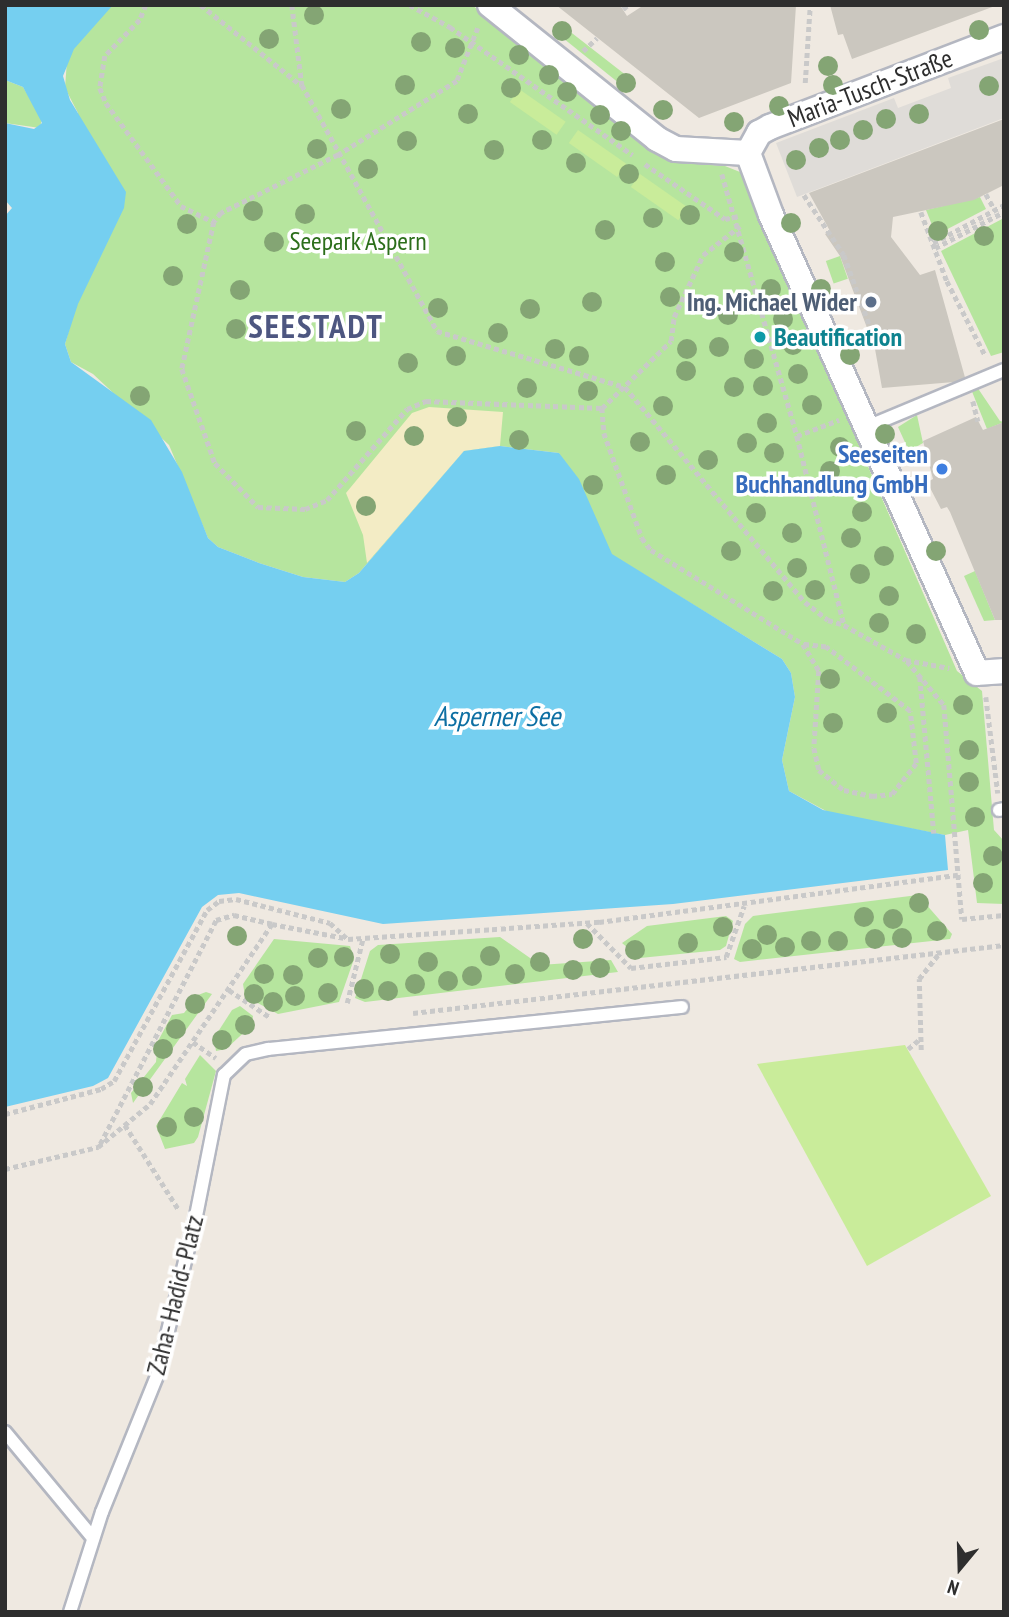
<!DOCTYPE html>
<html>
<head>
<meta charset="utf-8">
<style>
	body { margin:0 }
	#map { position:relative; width:1009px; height:1617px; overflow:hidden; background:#efe9e1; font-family:"PT Sans Narrow",sans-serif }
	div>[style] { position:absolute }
	.green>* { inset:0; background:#b6e59e; transform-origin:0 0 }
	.sand>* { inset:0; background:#f3ecc5 }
	.pitch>* { inset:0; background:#c9ec9a; transform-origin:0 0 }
	.plaza>* { inset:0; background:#dfdcd8 }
	.water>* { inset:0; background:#75cff0 }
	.building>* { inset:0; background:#cbc7bf }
	.path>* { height:4.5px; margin-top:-2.25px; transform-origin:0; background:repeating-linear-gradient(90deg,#c9c9c9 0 5px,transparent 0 8.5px) }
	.roads { filter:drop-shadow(2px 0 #b4b7c1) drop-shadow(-2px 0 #b4b7c1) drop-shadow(0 2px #b4b7c1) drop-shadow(0 -2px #b4b7c1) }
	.lane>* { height:12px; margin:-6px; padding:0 6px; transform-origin:6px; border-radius:6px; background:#fff }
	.street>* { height:24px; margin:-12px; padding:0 12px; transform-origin:12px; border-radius:12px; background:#fff }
	.trees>* { width:20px; height:20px; margin:-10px; border-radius:50%; background:#84a574 }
	.dots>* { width:19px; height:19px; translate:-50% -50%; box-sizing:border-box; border:4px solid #fff; border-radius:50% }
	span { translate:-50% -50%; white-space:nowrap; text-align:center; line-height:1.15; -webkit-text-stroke:7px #fff; paint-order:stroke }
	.street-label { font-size:26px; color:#2e2e2e }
	.park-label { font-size:26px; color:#2c6e1b }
	.service-label { font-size:26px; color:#4e5e75; font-weight:700 }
	.right { translate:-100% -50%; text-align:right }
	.culture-label { font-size:26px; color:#0d838f; font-weight:700 }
	.left { translate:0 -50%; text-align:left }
	.shop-label { font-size:26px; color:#366cbe; font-weight:700 }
	.water-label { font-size:28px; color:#0d6fa3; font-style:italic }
	.district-label { font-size:33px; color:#4d5680; font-weight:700; letter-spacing:2px }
	.frame { position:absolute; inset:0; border:7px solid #2e2e2e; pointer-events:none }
	.north { position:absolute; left:925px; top:1533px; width:70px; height:70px; -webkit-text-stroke:5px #fff; paint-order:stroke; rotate:199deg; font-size:19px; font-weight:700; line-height:28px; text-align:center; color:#2e2e2e }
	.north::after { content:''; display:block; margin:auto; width:24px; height:32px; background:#2e2e2e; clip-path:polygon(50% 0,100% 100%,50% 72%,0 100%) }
</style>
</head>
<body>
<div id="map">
	<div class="green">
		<div style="clip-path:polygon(54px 5px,472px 5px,670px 162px,725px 166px,740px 172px,957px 671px,982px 691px,994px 830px,1004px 841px,1004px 904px,977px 903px,968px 830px,945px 835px,866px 820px,852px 825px,789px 791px,782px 760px,795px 697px,791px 673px,782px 659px,622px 561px,614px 567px,559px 453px,500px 446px,464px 451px,359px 573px,345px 582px,303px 577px,259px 563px,218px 547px,208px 538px,169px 445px,93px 374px,71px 362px,65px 344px,73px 316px,78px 113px,65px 88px,67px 60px)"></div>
		<div style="clip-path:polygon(559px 23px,636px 83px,630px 92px,553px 30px)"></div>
		<div style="clip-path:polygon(5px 80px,23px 87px,42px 118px,40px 128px,5px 123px)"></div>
		<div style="clip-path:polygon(980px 197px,986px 209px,936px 235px,926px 210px)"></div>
		<div style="clip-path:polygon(1004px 218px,1004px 352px,991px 356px,941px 251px)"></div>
		<div style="left:840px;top:256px;width:24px;height:15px;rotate:71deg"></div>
		<div style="clip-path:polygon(977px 387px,1000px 421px,1004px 422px,987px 429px,971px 389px)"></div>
		<div style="clip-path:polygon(917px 415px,923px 443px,909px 451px,898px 427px)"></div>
		<div style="clip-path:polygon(975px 571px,995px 620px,984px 621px,964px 576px)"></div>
		<div style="clip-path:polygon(918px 895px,952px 934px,950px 939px,740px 962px,734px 959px,745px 924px,753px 916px)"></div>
		<div style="clip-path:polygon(726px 916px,733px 921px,726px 946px,720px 950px,640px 958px,622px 943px,647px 926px)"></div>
		<div style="clip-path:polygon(500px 937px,540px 965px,611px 960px,618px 972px,365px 1002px,355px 998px,370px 951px,378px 945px)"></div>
		<div style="clip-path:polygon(274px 939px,350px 946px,354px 959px,339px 1002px,278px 1014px,245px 996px,243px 984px)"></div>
		<div style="clip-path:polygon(206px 992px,212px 994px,133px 1103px,131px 1093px,156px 1062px,158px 1041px,172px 1015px,184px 1013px,198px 995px)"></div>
		<div style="clip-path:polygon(240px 1006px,253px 1016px,252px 1025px,226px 1049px,216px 1051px,214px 1038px,232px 1010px)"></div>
		<div style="clip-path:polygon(200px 1055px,216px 1071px,198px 1137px,194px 1143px,165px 1149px,156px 1126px,182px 1083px,187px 1086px,185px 1079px)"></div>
	</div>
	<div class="sand">
		<div style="clip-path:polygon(429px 407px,503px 412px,500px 446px,464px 451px,367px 563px,363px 535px,346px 493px,412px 413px)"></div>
	</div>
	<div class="pitch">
		<div style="left:519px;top:89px;width:57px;height:16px;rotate:35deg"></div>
		<div style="left:578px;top:130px;width:59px;height:16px;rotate:35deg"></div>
		<div style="left:640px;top:174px;width:58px;height:16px;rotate:35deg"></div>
		<div style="clip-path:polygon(905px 1045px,991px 1196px,867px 1266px,757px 1064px)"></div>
	</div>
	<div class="plaza">
		<div style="clip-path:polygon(1004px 58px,1004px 118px,797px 197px,776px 143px,894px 98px,898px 108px,951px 88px,948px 78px)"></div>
	</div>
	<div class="water">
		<div style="clip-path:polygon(5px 5px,113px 5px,74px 49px,63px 76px,70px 100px,126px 192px,124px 208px,78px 304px,65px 344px,71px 362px,151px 420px,182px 472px,208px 538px,218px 547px,259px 563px,303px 577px,345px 582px,359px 573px,464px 451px,500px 446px,559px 453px,579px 479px,612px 554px,782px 659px,791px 673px,795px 697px,782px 760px,789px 791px,823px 810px,945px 835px,948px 870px,673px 904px,383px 924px,239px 893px,218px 895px,202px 907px,108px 1078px,93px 1086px,5px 1107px,5px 216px,12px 208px,5px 200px,5px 123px,34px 129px,42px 123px,23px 87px,5px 80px)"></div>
	</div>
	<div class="building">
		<div style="clip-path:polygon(556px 5px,620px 5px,627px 16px,644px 5px,796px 5px,791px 83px,699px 118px)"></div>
		<div style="clip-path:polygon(830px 5px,994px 5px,995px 6px,852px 59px,843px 34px,838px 35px)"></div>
		<div style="clip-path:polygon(1004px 119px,1004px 185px,974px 200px,893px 217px,891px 237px,920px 275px,935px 270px,966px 381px,882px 388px,875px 349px,840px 256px,825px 234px,830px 231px,809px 193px)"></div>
		<div style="clip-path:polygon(976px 417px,983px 430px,1004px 422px,1004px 620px,995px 620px,950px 512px,947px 507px,941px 509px,927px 482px,933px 479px,923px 441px)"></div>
	</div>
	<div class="path">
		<div style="left:146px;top:5px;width:16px;rotate:112deg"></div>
		<div style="left:140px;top:20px;width:50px;rotate:134.2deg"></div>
		<div style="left:105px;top:56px;width:32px;rotate:99deg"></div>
		<div style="left:100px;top:88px;width:16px;rotate:68deg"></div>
		<div style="left:106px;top:103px;width:127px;rotate:53.9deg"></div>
		<div style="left:181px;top:206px;width:37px;rotate:26deg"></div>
		<div style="left:201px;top:5px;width:128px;rotate:38.7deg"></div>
		<div style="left:292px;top:5px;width:81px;rotate:82.9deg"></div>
		<div style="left:302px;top:85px;width:281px;rotate:61.2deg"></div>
		<div style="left:437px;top:331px;width:196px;rotate:16.6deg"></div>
		<div style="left:625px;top:387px;width:280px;rotate:50.1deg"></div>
		<div style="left:805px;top:602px;width:29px;rotate:38deg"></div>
		<div style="left:828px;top:620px;width:17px;rotate:17deg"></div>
		<div style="left:410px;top:5px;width:46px;rotate:28.8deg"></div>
		<div style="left:450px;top:27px;width:223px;rotate:35deg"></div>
		<div style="left:623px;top:9px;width:6px;rotate:-39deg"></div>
		<div style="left:478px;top:28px;width:57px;rotate:111.6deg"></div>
		<div style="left:457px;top:81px;width:140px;rotate:148.1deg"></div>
		<div style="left:338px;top:155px;width:131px;rotate:153.6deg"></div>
		<div style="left:221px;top:213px;width:11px;rotate:128deg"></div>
		<div style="left:214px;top:222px;width:150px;rotate:102.3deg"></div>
		<div style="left:182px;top:369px;width:100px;rotate:70.7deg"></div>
		<div style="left:215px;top:463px;width:62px;rotate:45.7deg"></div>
		<div style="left:258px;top:507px;width:47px;rotate:2.4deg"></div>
		<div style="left:305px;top:509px;width:24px;rotate:-22deg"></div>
		<div style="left:327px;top:500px;width:121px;rotate:-48.7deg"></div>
		<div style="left:407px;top:409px;width:21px;rotate:-23deg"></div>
		<div style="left:426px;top:401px;width:176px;rotate:2.3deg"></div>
		<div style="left:602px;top:408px;width:96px;rotate:-44.2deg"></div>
		<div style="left:671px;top:341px;width:24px;rotate:-83deg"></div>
		<div style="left:674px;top:317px;width:68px;rotate:-64.9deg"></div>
		<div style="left:703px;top:255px;width:47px;rotate:-38.1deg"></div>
		<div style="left:583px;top:51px;width:19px;rotate:-43deg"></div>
		<div style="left:805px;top:83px;width:78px;rotate:-86.3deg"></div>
		<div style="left:645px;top:164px;width:97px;rotate:34.5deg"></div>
		<div style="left:725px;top:219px;width:13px;rotate:-13deg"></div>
		<div style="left:722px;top:174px;width:273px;rotate:74deg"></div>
		<div style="left:797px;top:436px;width:195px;rotate:76deg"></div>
		<div style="left:844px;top:625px;width:71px;rotate:29.4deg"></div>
		<div style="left:906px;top:660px;width:44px;rotate:10.5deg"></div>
		<div style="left:986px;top:194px;width:18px;rotate:61deg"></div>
		<div style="left:804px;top:195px;width:72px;rotate:56.3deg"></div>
		<div style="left:844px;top:255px;width:82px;rotate:70deg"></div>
		<div style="left:921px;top:212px;width:74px;rotate:69.4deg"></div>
		<div style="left:947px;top:281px;width:85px;rotate:62.8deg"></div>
		<div style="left:933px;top:243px;width:81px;rotate:-28.2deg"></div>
		<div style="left:935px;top:248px;width:78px;rotate:-27.6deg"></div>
		<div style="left:973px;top:401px;width:21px;rotate:76deg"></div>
		<div style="left:602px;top:408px;width:25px;rotate:85deg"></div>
		<div style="left:604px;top:433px;width:112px;rotate:70.1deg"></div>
		<div style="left:642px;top:538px;width:15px;rotate:53deg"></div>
		<div style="left:651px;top:550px;width:179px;rotate:31.7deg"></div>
		<div style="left:803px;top:644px;width:31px;rotate:59deg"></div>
		<div style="left:819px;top:671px;width:77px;rotate:93.7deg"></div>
		<div style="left:814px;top:748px;width:23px;rotate:77deg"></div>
		<div style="left:819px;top:770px;width:32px;rotate:39deg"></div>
		<div style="left:844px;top:790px;width:29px;rotate:12deg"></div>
		<div style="left:872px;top:796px;width:20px;rotate:-6deg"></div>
		<div style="left:892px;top:794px;width:39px;rotate:-52deg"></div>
		<div style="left:916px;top:763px;width:52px;rotate:-96.6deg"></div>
		<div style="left:910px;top:711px;width:106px;rotate:-142.7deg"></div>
		<div style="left:826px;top:647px;width:23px;rotate:-173deg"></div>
		<div style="left:797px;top:436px;width:45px;rotate:-20.9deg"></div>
		<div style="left:907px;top:661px;width:57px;rotate:49.9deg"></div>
		<div style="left:944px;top:705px;width:215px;rotate:85.2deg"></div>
		<div style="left:962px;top:919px;width:42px;rotate:-5.4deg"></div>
		<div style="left:920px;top:677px;width:157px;rotate:84.9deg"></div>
		<div style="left:986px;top:697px;width:97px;rotate:82.9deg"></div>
		<div style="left:587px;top:923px;width:63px;rotate:45.6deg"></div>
		<div style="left:631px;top:968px;width:96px;rotate:-6.6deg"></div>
		<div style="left:726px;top:957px;width:54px;rotate:-70.6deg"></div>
		<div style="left:229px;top:990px;width:50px;rotate:33.7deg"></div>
		<div style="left:347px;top:1003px;width:67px;rotate:-76.2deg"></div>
		<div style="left:413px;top:1013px;width:595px;rotate:-6.56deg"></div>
		<div style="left:193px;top:1042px;width:28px;rotate:35deg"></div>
		<div style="left:908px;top:1049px;width:16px;rotate:-40deg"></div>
		<div style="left:921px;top:1050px;width:71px;rotate:-91.6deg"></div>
		<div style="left:919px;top:979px;width:33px;rotate:-52deg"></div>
		<div style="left:5px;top:1114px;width:99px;rotate:-14.6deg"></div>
		<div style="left:101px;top:1089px;width:15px;rotate:-32deg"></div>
		<div style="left:114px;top:1081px;width:195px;rotate:-61.5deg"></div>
		<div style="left:207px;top:910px;width:15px;rotate:-37deg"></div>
		<div style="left:219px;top:901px;width:17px;rotate:-7deg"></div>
		<div style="left:236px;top:899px;width:97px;rotate:14.3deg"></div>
		<div style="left:330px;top:923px;width:24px;rotate:42deg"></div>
		<div style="left:348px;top:939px;width:252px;rotate:-3.9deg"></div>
		<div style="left:599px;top:922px;width:362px;rotate:-7.5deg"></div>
		<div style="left:125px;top:1125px;width:101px;rotate:57.6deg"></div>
		<div style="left:100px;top:1144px;width:252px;rotate:-62.6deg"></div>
		<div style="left:216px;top:920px;width:19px;rotate:-16deg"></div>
		<div style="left:234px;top:915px;width:39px;rotate:13deg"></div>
		<div style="left:5px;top:1169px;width:96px;rotate:-13.3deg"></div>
		<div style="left:98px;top:1147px;width:67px;rotate:-39.6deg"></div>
		<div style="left:150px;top:1104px;width:217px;rotate:-55.9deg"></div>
		<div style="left:272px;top:924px;width:74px;rotate:10.9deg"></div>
	</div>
	<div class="roads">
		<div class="lane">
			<div style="left:867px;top:427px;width:148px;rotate:-22.6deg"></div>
			<div style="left:999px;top:810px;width:5px;rotate:-11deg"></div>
			<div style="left:5px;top:1432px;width:138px;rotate:50.3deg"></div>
			<div style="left:70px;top:1612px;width:105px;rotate:-72.3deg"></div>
			<div style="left:102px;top:1512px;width:147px;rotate:-68deg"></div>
			<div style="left:157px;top:1376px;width:165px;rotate:-76.3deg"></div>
			<div style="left:196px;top:1216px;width:144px;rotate:-78.8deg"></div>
			<div style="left:224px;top:1075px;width:30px;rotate:-44deg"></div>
			<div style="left:246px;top:1054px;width:23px;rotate:-13deg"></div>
			<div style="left:268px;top:1049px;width:416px;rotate:-5.8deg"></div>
		</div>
		<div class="street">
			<div style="left:490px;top:5px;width:214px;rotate:38.7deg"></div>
			<div style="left:657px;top:139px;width:21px;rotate:28deg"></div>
			<div style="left:676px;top:149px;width:72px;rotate:3.2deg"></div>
			<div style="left:748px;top:153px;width:66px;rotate:69.6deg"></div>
			<div style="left:771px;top:215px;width:502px;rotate:65.78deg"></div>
			<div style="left:977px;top:673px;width:27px;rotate:-4deg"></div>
			<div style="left:748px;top:153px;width:23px;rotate:-61deg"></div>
			<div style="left:759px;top:133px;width:13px;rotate:-29deg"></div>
			<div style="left:770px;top:127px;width:251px;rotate:-21deg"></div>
		</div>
	</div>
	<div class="trees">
		<div style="left:314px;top:15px"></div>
		<div style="left:979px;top:30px"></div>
		<div style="left:562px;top:31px"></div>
		<div style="left:269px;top:39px"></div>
		<div style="left:421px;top:42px"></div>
		<div style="left:455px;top:48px"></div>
		<div style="left:519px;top:55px"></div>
		<div style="left:828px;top:66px"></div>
		<div style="left:549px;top:75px"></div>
		<div style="left:626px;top:83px"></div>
		<div style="left:405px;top:85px"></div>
		<div style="left:833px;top:85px"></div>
		<div style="left:989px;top:86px"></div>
		<div style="left:511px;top:88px"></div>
		<div style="left:567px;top:92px"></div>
		<div style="left:779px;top:106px"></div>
		<div style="left:341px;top:109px"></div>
		<div style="left:663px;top:110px"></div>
		<div style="left:468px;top:114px"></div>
		<div style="left:919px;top:114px"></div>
		<div style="left:600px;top:115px"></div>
		<div style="left:886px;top:119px"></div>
		<div style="left:734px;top:122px"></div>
		<div style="left:863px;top:130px"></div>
		<div style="left:621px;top:131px"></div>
		<div style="left:542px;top:140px"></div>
		<div style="left:840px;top:140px"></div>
		<div style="left:407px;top:141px"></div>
		<div style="left:819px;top:148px"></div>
		<div style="left:317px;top:149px"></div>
		<div style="left:494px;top:150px"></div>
		<div style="left:796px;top:160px"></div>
		<div style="left:576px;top:163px"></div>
		<div style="left:368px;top:169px"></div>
		<div style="left:629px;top:174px"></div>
		<div style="left:253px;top:211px"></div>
		<div style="left:305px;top:214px"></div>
		<div style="left:690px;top:215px"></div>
		<div style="left:653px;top:218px"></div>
		<div style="left:791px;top:223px"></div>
		<div style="left:187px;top:224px"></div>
		<div style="left:605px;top:230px"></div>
		<div style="left:938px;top:231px"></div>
		<div style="left:984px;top:236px"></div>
		<div style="left:274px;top:242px"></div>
		<div style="left:734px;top:252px"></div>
		<div style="left:665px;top:262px"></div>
		<div style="left:173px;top:276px"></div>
		<div style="left:771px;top:289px"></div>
		<div style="left:821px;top:289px"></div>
		<div style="left:240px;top:290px"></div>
		<div style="left:670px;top:297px"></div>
		<div style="left:592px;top:302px"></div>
		<div style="left:438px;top:308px"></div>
		<div style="left:530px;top:309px"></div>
		<div style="left:728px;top:315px"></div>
		<div style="left:783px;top:319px"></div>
		<div style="left:236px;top:329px"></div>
		<div style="left:498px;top:333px"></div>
		<div style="left:793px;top:345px"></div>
		<div style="left:719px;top:347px"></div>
		<div style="left:555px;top:349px"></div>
		<div style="left:687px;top:349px"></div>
		<div style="left:850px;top:355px"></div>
		<div style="left:456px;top:356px"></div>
		<div style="left:579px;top:356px"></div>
		<div style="left:754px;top:359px"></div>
		<div style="left:408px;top:363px"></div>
		<div style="left:686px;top:371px"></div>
		<div style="left:798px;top:374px"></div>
		<div style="left:763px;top:386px"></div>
		<div style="left:734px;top:387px"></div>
		<div style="left:527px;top:388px"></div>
		<div style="left:588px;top:391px"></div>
		<div style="left:140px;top:396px"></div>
		<div style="left:812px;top:405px"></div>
		<div style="left:663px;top:406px"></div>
		<div style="left:457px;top:417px"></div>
		<div style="left:767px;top:423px"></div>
		<div style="left:356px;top:431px"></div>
		<div style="left:885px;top:434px"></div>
		<div style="left:414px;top:436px"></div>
		<div style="left:519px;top:440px"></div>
		<div style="left:640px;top:442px"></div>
		<div style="left:747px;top:443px"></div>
		<div style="left:840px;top:447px"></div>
		<div style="left:774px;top:453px"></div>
		<div style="left:708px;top:460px"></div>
		<div style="left:830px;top:471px"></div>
		<div style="left:666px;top:475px"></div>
		<div style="left:593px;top:485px"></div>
		<div style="left:907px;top:486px"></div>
		<div style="left:366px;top:506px"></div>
		<div style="left:862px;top:512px"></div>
		<div style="left:756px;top:513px"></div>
		<div style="left:792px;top:533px"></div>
		<div style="left:851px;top:538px"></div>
		<div style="left:731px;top:551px"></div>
		<div style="left:936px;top:551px"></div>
		<div style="left:884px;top:556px"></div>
		<div style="left:797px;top:568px"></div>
		<div style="left:860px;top:574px"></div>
		<div style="left:815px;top:590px"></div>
		<div style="left:773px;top:591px"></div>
		<div style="left:889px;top:596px"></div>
		<div style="left:879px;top:623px"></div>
		<div style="left:916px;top:634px"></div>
		<div style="left:830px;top:679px"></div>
		<div style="left:963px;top:705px"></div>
		<div style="left:887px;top:713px"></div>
		<div style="left:833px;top:723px"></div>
		<div style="left:969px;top:750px"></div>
		<div style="left:969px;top:782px"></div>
		<div style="left:975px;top:817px"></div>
		<div style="left:993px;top:856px"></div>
		<div style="left:983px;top:883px"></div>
		<div style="left:919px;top:903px"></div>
		<div style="left:864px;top:917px"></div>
		<div style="left:893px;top:919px"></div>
		<div style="left:723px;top:927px"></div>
		<div style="left:937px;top:931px"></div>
		<div style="left:767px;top:935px"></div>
		<div style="left:237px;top:936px"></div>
		<div style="left:902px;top:938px"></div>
		<div style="left:583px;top:939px"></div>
		<div style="left:875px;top:939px"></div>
		<div style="left:811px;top:941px"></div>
		<div style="left:838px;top:941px"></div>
		<div style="left:688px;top:943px"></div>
		<div style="left:785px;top:947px"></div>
		<div style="left:752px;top:949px"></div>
		<div style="left:635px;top:950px"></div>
		<div style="left:390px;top:954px"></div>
		<div style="left:490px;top:956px"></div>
		<div style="left:344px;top:957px"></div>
		<div style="left:318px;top:958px"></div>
		<div style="left:428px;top:962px"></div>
		<div style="left:540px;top:962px"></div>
		<div style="left:600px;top:968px"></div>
		<div style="left:573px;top:970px"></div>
		<div style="left:264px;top:974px"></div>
		<div style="left:515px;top:974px"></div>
		<div style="left:293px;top:975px"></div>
		<div style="left:472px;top:976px"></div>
		<div style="left:448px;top:981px"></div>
		<div style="left:415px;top:984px"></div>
		<div style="left:364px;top:989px"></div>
		<div style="left:388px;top:991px"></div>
		<div style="left:328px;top:993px"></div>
		<div style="left:254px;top:994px"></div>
		<div style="left:295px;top:996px"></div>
		<div style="left:273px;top:1002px"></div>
		<div style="left:195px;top:1004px"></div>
		<div style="left:245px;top:1025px"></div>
		<div style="left:176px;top:1029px"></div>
		<div style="left:222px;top:1040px"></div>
		<div style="left:163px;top:1049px"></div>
		<div style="left:143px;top:1087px"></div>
		<div style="left:194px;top:1117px"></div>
		<div style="left:167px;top:1127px"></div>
	</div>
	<div class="dots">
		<div style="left:871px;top:302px;background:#5c6f8a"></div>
		<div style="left:760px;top:337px;background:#0f9aa8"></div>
		<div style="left:942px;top:469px;background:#3f7fe0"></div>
	</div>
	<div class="street-label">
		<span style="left:870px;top:88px;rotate:-21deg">Maria-Tusch-Straße</span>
		<span style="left:175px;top:1295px;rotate:-76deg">Zaha- Hadid- Platz</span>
	</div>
	<div class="park-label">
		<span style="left:358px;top:241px">Seepark Aspern</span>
	</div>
	<div class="service-label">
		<span class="right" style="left:857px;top:302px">Ing. Michael Wider</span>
	</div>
	<div class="culture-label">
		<span class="left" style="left:774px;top:337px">Beautification</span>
	</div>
	<div class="shop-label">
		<span class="right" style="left:928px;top:469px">Seeseiten<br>Buchhandlung GmbH</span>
	</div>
	<div class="water-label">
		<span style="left:497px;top:716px">Asperner See</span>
	</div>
	<div class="district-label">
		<span style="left:316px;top:326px">SEESTADT</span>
	</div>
	<div class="frame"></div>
	<div class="north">N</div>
</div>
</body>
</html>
